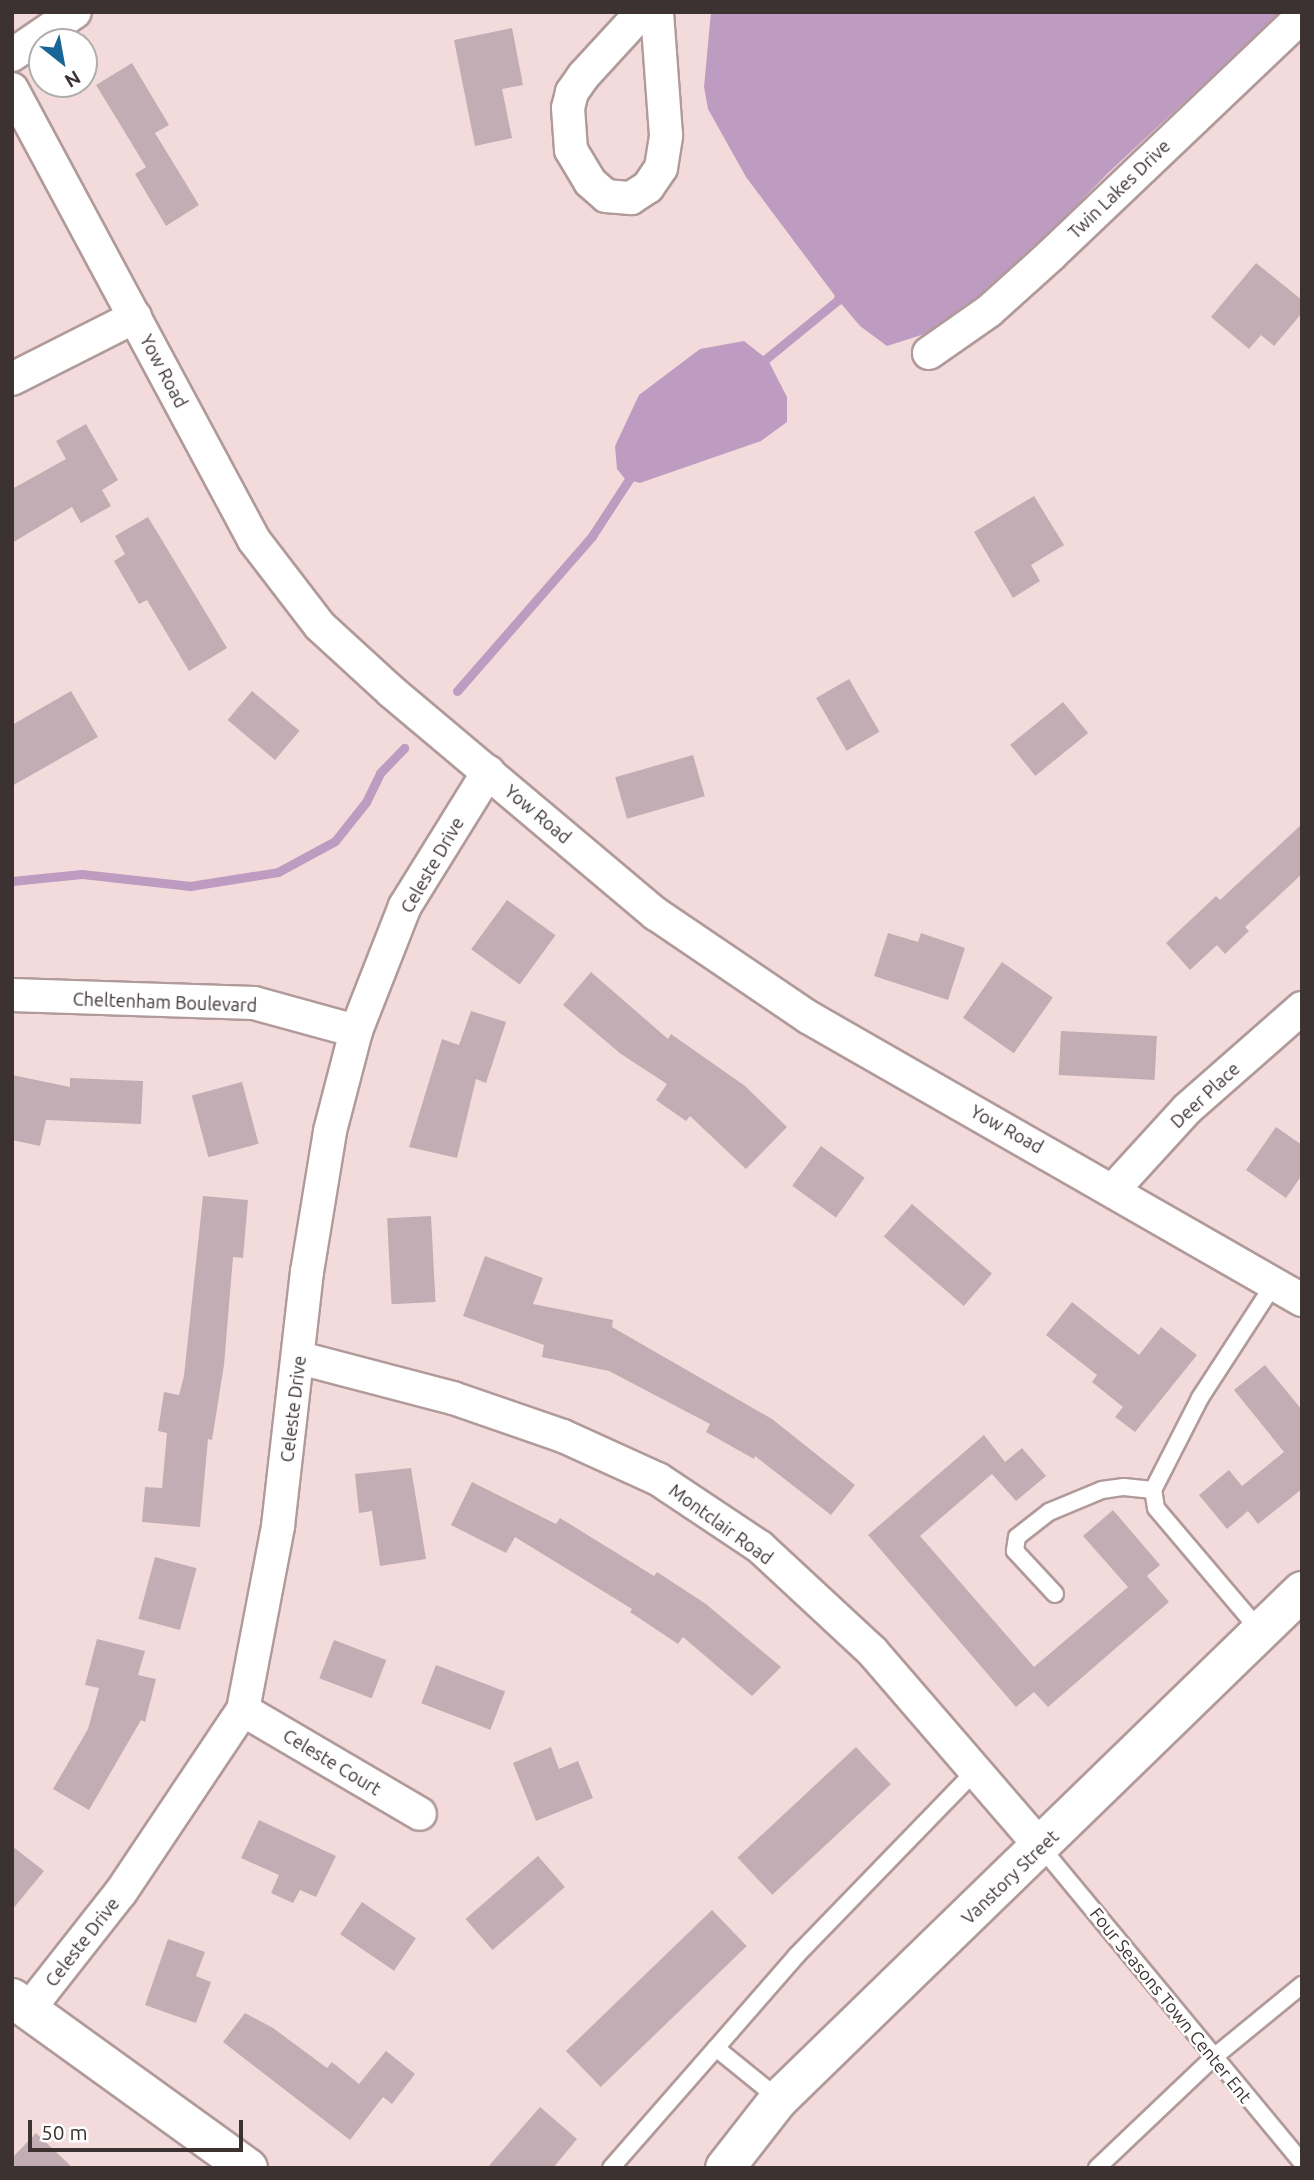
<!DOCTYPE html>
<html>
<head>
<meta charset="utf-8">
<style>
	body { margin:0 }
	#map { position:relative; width:1314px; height:2180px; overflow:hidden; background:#f4dbdb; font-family:Ubuntu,sans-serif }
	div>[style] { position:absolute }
	.water>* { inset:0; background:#be9cc1 }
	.stream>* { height:9px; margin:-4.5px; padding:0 4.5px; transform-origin:4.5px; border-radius:4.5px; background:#be9cc1 }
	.building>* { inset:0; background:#c2adb5; transform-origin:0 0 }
	.roads { filter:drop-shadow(2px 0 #b19a9a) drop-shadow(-2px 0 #b19a9a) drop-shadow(0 2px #b19a9a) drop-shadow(0 -2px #b19a9a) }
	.service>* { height:16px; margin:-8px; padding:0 8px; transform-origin:8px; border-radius:8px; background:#fff }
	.minor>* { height:32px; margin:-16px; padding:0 16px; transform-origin:16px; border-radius:16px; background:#fff }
	.tertiary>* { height:38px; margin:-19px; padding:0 19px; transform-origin:19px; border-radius:19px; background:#fff }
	span { translate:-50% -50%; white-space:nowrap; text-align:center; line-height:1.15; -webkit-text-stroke:5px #fff; paint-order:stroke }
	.street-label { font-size:18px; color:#3c3232 }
	.frame { position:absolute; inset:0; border:14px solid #3c3232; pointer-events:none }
	.north { position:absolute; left:28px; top:28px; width:70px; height:70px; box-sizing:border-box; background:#fff; border:2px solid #b1adad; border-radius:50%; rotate:149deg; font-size:19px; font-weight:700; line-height:28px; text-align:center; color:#3c3232 }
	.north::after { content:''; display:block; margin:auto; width:24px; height:32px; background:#186598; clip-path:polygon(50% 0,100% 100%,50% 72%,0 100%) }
	.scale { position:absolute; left:28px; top:2120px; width:215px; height:32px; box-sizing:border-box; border:4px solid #3c3232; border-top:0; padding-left:9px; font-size:21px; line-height:24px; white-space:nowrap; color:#3c3232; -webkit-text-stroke:5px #fff; paint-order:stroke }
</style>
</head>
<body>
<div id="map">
	<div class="water">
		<div style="clip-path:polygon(711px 12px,1281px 12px,1108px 173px,1000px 283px,934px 331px,887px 346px,860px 326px,838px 300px,746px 177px,708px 109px,704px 87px)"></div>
		<div style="clip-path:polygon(744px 341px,768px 360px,787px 397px,787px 422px,761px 441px,660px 476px,640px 483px,625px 479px,617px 469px,615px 446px,639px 395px,700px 349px)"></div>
	</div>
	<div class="stream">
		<div style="left:757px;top:366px;width:104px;rotate:-39.2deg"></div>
		<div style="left:838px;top:300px;width:11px;rotate:-80deg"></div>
		<div style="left:457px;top:691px;width:206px;rotate:-48.9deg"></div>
		<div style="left:592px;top:536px;width:75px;rotate:-56.9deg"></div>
		<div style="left:12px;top:881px;width:70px;rotate:-5.7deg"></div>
		<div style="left:82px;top:874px;width:109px;rotate:6.3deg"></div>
		<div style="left:190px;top:886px;width:89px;rotate:-9deg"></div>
		<div style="left:278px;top:872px;width:65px;rotate:-28.5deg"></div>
		<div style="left:335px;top:841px;width:50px;rotate:-51.5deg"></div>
		<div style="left:366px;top:802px;width:32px;rotate:-64deg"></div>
		<div style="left:380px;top:773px;width:35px;rotate:-46deg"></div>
	</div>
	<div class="building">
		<div style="clip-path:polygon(512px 28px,523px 85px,502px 89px,512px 138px,475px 146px,454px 40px)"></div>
		<div style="clip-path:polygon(132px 63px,169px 125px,155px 133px,199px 205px,166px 226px,135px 174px,146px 167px,96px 85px)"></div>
		<div style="clip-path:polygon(1256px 263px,1302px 300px,1302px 313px,1274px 346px,1261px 335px,1249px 349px,1211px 317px)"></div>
		<div style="clip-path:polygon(86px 424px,118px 480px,102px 490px,111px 506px,81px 523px,72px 507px,12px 543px,12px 489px,66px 459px,56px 441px)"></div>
		<div style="clip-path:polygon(1034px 496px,1064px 545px,1031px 565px,1040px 581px,1013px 598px,974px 532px)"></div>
		<div style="clip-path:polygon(148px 517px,227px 648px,189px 671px,147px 600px,139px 604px,114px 561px,125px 554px,115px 536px)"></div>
		<div style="left:849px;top:679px;width:61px;height:38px;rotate:60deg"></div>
		<div style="clip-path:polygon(71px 691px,98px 737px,12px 786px,12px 725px)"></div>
		<div style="left:252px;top:691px;width:62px;height:38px;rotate:40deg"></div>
		<div style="left:1063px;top:702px;width:40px;height:68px;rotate:51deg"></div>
		<div style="left:693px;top:755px;width:43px;height:81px;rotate:74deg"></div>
		<div style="clip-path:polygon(1302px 824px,1302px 874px,1245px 927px,1249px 931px,1225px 954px,1217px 945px,1190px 970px,1166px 943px,1216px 896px,1220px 900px)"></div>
		<div style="left:507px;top:900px;width:60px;height:61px;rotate:36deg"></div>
		<div style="clip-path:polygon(888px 933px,918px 942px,921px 933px,965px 948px,948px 1000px,874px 976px)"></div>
		<div style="left:1002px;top:962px;width:62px;height:68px;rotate:35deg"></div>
		<div style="clip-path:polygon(591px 972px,668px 1039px,671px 1034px,745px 1086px,787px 1127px,746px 1169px,690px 1116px,686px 1121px,656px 1100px,667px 1084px,621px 1054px,563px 1005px)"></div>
		<div style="clip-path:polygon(471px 1011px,506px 1022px,486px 1083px,476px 1079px,457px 1158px,409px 1147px,442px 1039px,459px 1045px)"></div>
		<div style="left:1061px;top:1031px;width:96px;height:44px;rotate:3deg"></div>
		<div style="clip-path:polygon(12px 1075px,70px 1087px,70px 1078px,143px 1081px,141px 1124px,46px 1120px,40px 1146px,12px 1140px)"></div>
		<div style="left:242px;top:1082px;width:64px;height:52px;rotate:75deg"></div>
		<div style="clip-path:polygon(1276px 1127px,1302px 1145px,1302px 1175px,1286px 1198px,1246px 1170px)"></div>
		<div style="left:821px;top:1146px;width:54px;height:49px;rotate:36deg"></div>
		<div style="clip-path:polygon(203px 1196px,248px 1200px,243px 1258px,233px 1257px,224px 1365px,212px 1440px,208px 1439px,200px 1527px,142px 1522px,145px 1487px,162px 1488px,167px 1433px,158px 1431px,164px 1392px,179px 1395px,184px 1376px)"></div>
		<div style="left:912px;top:1204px;width:106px;height:43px;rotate:41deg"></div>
		<div style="left:431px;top:1216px;width:86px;height:44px;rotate:87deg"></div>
		<div style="clip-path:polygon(485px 1256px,543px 1278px,533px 1304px,613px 1320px,612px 1327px,772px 1419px,855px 1485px,831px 1515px,755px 1456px,754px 1459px,706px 1432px,710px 1424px,609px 1371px,542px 1357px,544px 1345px,463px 1316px)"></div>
		<div style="clip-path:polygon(1072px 1302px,1139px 1355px,1161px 1327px,1197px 1355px,1135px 1432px,1115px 1417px,1123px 1407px,1092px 1382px,1097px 1375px,1046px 1335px)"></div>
		<div style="clip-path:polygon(1265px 1365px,1302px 1410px,1302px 1489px,1258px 1524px,1248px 1511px,1227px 1529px,1199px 1495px,1229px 1470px,1242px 1486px,1284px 1452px,1234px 1390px)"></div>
		<div style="clip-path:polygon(984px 1435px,1005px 1462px,1022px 1448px,1046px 1476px,1016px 1501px,992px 1474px,920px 1536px,1034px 1667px,1128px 1587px,1083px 1536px,1113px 1510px,1160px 1565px,1147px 1576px,1169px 1602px,1048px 1707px,1034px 1692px,1016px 1707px,868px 1535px)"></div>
		<div style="clip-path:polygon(411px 1468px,426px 1559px,380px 1566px,372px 1511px,359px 1513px,355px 1474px)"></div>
		<div style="clip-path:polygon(472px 1482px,556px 1524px,560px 1518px,654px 1576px,657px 1572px,706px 1604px,781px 1667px,752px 1696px,683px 1637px,678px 1644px,630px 1612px,632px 1609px,515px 1537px,506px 1553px,451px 1525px)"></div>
		<div style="left:155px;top:1557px;width:43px;height:64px;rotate:15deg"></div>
		<div style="clip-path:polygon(97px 1639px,145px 1651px,138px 1675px,156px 1679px,145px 1722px,141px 1720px,89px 1810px,53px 1789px,88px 1729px,99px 1688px,85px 1685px)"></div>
		<div style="left:334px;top:1640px;width:56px;height:41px;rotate:21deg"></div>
		<div style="left:436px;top:1665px;width:74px;height:41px;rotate:21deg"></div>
		<div style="clip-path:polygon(551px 1747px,559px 1769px,578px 1761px,593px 1798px,536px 1821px,513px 1763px)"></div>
		<div style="left:856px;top:1747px;width:51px;height:162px;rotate:47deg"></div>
		<div style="clip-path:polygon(259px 1820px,336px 1856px,316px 1897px,300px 1890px,293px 1903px,271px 1893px,279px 1875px,241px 1858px)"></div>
		<div style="clip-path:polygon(12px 1846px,44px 1871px,12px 1910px)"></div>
		<div style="left:538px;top:1856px;width:41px;height:96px;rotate:49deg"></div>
		<div style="left:362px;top:1902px;width:65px;height:39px;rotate:34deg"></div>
		<div style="left:712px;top:1910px;width:50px;height:203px;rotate:46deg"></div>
		<div style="clip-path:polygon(168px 1939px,205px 1952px,196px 1976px,211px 1982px,196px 2023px,145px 2005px)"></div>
		<div style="clip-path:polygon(245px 2013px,273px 2028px,327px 2068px,332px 2062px,359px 2084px,386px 2051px,415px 2074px,392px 2104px,383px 2097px,350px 2140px,223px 2042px)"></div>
		<div style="clip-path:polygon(540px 2107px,577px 2139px,553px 2168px,487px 2168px)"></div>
		<div style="clip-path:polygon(36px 2133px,73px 2168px,12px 2168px,12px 2158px)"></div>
	</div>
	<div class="roads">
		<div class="service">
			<div style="left:1055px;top:1594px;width:59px;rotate:-132.9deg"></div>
			<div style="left:1015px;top:1551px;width:14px;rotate:-82deg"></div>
			<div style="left:1017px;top:1537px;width:41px;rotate:-38deg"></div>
			<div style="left:1049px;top:1512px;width:57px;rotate:-22.5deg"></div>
			<div style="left:1102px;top:1490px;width:22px;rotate:-8deg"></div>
			<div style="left:1124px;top:1487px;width:29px;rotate:6deg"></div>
			<div style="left:1261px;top:1632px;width:162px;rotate:-130.3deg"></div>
			<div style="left:1156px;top:1508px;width:18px;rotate:-99deg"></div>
			<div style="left:1153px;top:1490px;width:103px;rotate:-62.9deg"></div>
			<div style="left:1200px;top:1398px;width:136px;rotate:-57deg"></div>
			<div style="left:1041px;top:1847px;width:410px;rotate:50.4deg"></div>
			<div style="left:779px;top:2099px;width:81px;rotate:-141deg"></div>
			<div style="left:716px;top:2048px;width:123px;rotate:-48.9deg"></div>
			<div style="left:797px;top:1955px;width:256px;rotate:-45.9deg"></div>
			<div style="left:611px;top:2168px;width:159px;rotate:-48.8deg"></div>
			<div style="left:1097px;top:2168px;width:161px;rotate:-43.5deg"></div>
			<div style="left:1214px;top:2057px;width:114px;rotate:-39.3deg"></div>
		</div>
		<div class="minor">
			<div style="left:642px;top:12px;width:86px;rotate:132.6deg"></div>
			<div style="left:584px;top:75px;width:21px;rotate:125deg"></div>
			<div style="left:572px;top:92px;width:16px;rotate:104deg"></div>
			<div style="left:568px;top:108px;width:42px;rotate:85.9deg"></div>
			<div style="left:571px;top:150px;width:37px;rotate:59deg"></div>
			<div style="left:590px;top:182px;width:21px;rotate:41deg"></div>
			<div style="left:606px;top:196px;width:25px;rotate:5deg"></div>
			<div style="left:631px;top:198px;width:20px;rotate:-33deg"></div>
			<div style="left:648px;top:187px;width:23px;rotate:-56deg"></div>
			<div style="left:661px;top:168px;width:33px;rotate:-81deg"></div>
			<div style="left:666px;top:135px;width:123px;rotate:-94.2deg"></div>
			<div style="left:12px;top:55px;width:76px;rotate:-34.3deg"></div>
			<div style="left:12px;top:89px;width:512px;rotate:61.78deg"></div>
			<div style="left:254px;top:540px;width:108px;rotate:52.5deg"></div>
			<div style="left:320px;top:626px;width:98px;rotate:42.5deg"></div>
			<div style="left:392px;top:692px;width:345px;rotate:40.1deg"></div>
			<div style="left:656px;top:914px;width:184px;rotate:34.1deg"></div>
			<div style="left:808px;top:1017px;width:569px;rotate:29.81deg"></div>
			<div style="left:929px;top:353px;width:73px;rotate:-35deg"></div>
			<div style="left:989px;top:311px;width:85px;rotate:-42.1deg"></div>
			<div style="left:1052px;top:254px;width:345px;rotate:-43.6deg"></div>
			<div style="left:12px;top:379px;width:138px;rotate:-26.8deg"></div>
			<div style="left:12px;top:995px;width:242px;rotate:1.9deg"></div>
			<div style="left:254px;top:1003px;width:106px;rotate:15.4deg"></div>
			<div style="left:1114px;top:1189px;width:108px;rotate:-47.6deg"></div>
			<div style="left:1187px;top:1109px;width:153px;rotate:-41.3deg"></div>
			<div style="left:300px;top:1358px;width:158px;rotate:14.7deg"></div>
			<div style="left:453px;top:1398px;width:116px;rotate:19.1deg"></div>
			<div style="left:563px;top:1436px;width:104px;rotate:24.4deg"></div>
			<div style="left:658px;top:1479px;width:123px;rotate:33.7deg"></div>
			<div style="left:760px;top:1547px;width:153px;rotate:42.9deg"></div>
			<div style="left:872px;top:1651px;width:259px;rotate:49.2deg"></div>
			<div style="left:243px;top:1710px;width:205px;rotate:30.4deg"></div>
			<div style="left:28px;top:2010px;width:150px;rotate:-51.8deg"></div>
			<div style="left:121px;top:1892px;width:219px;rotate:-56.2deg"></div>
			<div style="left:243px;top:1710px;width:187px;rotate:-79.2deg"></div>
			<div style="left:278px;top:1526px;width:256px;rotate:-83.5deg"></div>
			<div style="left:307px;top:1272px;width:143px;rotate:-80.7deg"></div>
			<div style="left:330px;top:1131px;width:103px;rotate:-75.4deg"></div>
			<div style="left:356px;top:1031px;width:134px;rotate:-68.6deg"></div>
			<div style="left:405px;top:906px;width:158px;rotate:-58.2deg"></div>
		</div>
		<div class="tertiary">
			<div style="left:12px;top:1998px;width:291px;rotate:35.8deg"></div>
			<div style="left:725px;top:2168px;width:88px;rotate:-52deg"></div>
			<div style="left:779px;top:2099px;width:729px;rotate:-44.17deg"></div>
		</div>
	</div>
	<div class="street-label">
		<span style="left:1119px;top:189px;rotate:-44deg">Twin Lakes Drive</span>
		<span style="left:164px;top:371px;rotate:62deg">Yow Road</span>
		<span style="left:538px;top:814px;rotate:40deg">Yow Road</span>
		<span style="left:432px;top:865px;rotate:-60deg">Celeste Drive</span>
		<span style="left:165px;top:1002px;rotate:2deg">Cheltenham Boulevard</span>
		<span style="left:1205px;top:1095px;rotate:-43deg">Deer Place</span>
		<span style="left:1007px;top:1129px;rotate:29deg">Yow Road</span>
		<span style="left:293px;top:1409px;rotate:-83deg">Celeste Drive</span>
		<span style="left:721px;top:1524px;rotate:36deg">Montclair Road</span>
		<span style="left:332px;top:1762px;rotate:31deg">Celeste Court</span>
		<span style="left:1010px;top:1877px;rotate:-44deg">Vanstory Street</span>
		<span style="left:82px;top:1942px;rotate:-52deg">Celeste Drive</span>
		<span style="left:1171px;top:2005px;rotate:51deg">Four Seasons Town Center Ent</span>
	</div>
	<div class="frame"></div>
	<div class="north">N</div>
	<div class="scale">50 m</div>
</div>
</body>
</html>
